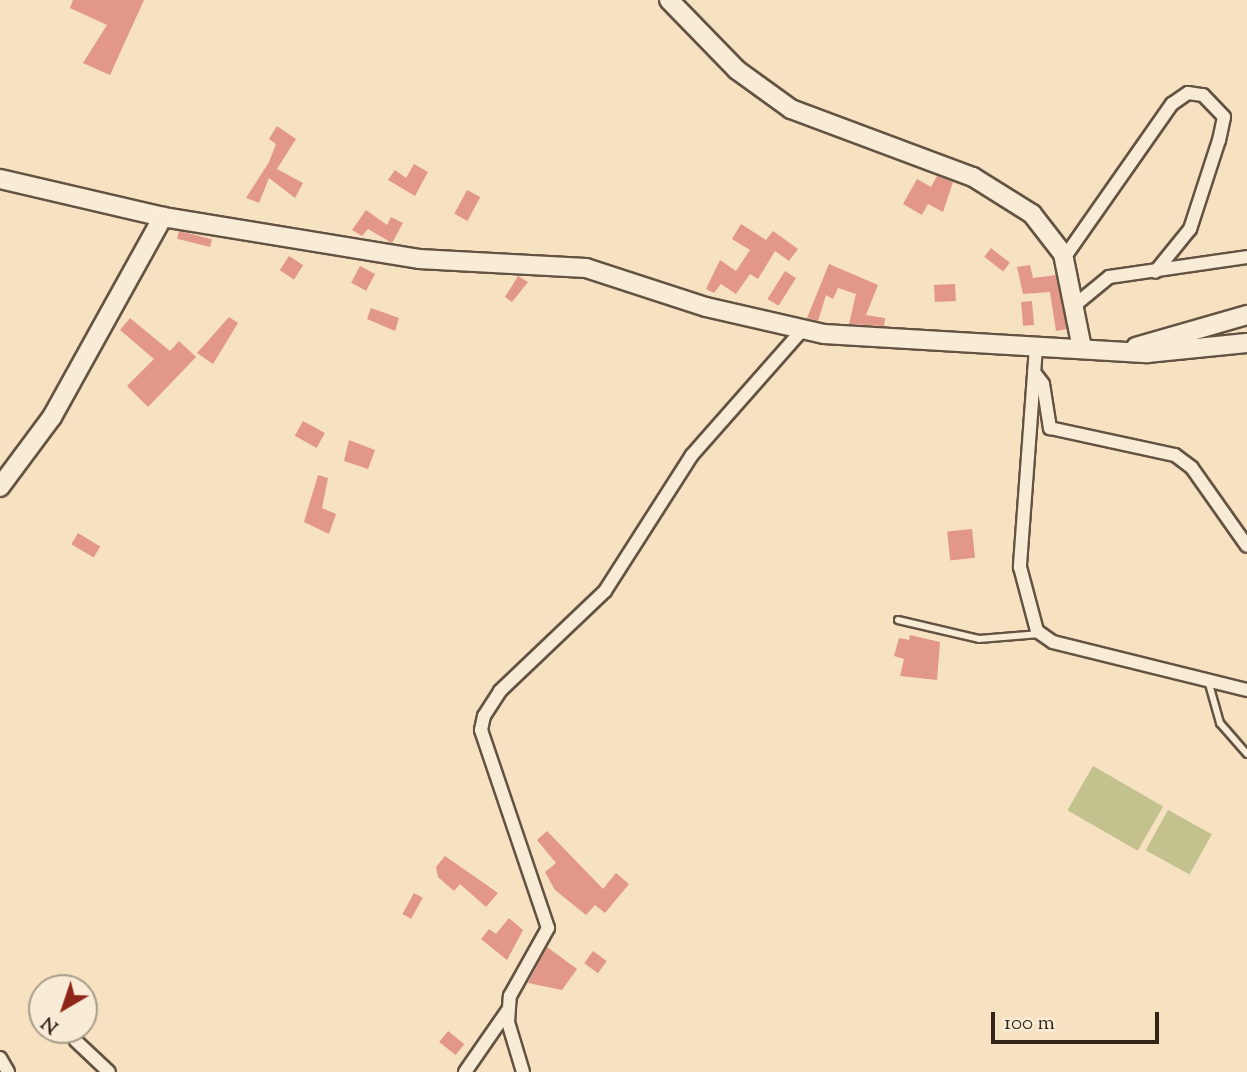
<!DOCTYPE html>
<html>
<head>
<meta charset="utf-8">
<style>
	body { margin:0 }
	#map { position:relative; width:1247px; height:1072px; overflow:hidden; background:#f6e1c1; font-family:"Sorts Mill Goudy",serif }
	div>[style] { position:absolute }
	.green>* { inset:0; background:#c3c18e; transform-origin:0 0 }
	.building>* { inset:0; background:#e29788; transform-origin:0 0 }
	.roads { filter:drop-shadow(2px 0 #645342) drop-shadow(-2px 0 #645342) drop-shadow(0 2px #645342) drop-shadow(0 -2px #645342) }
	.lane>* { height:6px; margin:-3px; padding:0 3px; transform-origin:3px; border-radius:3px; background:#f9ecd7 }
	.street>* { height:12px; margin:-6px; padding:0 6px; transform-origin:6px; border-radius:6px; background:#f9ecd7 }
	.secondary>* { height:18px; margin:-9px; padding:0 9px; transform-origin:9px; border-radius:9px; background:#f9ecd7 }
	span { translate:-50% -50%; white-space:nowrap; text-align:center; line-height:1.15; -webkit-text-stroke:6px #f9ecd7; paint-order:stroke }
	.north { position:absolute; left:28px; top:974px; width:70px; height:70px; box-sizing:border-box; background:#f9ecd7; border:2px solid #aa9c8a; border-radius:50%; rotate:219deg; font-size:19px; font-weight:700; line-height:28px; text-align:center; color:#332417 }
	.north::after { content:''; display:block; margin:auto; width:24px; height:32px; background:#8f2418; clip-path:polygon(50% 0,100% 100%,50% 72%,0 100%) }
	.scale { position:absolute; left:991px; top:1012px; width:168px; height:32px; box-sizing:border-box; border:4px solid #332417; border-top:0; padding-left:9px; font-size:21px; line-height:24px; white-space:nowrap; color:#332417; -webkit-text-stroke:5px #f9ecd7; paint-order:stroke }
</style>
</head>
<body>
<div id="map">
	<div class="green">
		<div style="left:1093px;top:766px;width:81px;height:51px;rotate:30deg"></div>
		<div style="left:1168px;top:810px;width:50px;height:46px;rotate:29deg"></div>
	</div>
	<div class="building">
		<div style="clip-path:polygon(73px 0,144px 0,110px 75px,83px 63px,107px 25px,70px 8px)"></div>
		<div style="clip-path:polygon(277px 126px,296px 139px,277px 169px,303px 183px,295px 198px,269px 178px,259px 203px,246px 198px,269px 162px,276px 144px,269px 139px)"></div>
		<div style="clip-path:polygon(414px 164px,428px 172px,415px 196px,388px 180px,395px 170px,406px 178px)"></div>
		<div style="clip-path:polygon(937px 176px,953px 182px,943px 212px,928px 204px,922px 215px,903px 204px,917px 179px,931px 187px)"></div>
		<div style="left:467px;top:190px;width:15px;height:27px;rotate:28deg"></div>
		<div style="clip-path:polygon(366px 210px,387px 225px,391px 217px,403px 223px,392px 243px,368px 229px,362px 236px,352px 230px)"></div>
		<div style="clip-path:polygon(741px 224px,766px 240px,773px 231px,798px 249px,789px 261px,775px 251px,758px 279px,750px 274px,736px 294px,721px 284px,714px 293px,706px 289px,720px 260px,736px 271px,750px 250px,732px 239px)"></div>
		<div style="left:179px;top:231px;width:34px;height:8px;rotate:14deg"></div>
		<div style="left:991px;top:248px;width:24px;height:11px;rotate:38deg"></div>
		<div style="left:289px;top:256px;width:17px;height:17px;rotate:33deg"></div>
		<div style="clip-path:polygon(829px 264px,878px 285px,866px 315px,885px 318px,884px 326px,849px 324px,856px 294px,838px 288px,833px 299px,826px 295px,818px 321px,807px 318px)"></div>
		<div style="clip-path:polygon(1030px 265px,1033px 278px,1056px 275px,1067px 329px,1056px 331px,1050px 292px,1023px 294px,1017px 267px)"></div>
		<div style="left:360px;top:266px;width:17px;height:19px;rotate:28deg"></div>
		<div style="left:785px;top:271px;width:13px;height:33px;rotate:32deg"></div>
		<div style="clip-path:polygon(518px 276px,528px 282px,512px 302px,505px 297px)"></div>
		<div style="left:955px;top:284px;width:17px;height:21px;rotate:87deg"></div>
		<div style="left:1032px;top:301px;width:24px;height:11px;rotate:85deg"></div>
		<div style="clip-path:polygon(371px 308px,399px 318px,395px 331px,367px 319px)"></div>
		<div style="clip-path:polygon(229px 317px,238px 323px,213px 364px,197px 353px)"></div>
		<div style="clip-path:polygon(130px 318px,170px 351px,179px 341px,196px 357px,148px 407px,127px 386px,154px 359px,120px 330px)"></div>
		<div style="left:303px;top:421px;width:25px;height:17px;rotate:29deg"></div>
		<div style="clip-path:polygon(349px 440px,375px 450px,368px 469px,344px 461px)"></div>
		<div style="clip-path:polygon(318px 475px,328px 478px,322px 508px,336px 514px,329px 534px,304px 522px)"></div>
		<div style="left:972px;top:529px;width:29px;height:25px;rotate:84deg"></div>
		<div style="left:78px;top:533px;width:26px;height:13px;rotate:31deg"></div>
		<div style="clip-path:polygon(910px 635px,940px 642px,937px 680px,900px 676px,904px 659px,894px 656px,899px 638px,909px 640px)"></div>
		<div style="clip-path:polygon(547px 831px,603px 889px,616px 873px,629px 884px,605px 913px,595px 905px,586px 915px,555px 890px,545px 872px,556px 863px,537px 840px)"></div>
		<div style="clip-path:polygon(445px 856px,498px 893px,486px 907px,460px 884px,454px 891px,438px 877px,436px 867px)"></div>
		<div style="left:414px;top:893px;width:10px;height:24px;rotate:29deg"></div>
		<div style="clip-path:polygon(509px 918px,523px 930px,507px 960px,481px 939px,489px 929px,496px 934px)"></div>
		<div style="clip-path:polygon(547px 947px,577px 969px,562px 990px,528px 983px)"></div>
		<div style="left:593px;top:951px;width:17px;height:15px;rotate:36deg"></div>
		<div style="left:448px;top:1031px;width:21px;height:14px;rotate:39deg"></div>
	</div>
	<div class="roads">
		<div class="lane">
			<div style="left:898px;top:620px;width:83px;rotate:13.2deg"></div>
			<div style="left:979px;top:639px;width:61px;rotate:-4.7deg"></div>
			<div style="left:1209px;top:684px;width:41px;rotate:74.2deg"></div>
			<div style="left:1220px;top:723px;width:41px;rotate:48.9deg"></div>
		</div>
		<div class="street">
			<div style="left:1064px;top:258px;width:188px;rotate:-55deg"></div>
			<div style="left:1172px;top:104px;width:19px;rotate:-35deg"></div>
			<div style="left:1188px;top:93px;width:15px;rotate:8deg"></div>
			<div style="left:1203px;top:95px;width:30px;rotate:46deg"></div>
			<div style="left:1224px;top:117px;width:24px;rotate:102deg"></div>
			<div style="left:1219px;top:140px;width:94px;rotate:108deg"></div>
			<div style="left:1190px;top:229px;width:55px;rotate:129.1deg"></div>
			<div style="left:1075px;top:305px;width:44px;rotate:-39.5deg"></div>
			<div style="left:1109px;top:277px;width:139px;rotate:-8.2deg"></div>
			<div style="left:1036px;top:347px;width:221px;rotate:94.2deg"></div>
			<div style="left:1020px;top:567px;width:66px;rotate:75.1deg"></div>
			<div style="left:1037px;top:631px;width:19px;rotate:35deg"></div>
			<div style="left:1053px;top:642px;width:200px;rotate:13.9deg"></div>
			<div style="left:1034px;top:372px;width:15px;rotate:53deg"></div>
			<div style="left:1043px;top:384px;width:45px;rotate:81deg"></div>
			<div style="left:1050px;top:428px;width:128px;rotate:12.2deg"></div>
			<div style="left:1175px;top:455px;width:21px;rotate:37deg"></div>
			<div style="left:1192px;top:468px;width:95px;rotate:54.8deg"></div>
			<div style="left:76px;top:1041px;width:45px;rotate:43.2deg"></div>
			<div style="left:0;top:1058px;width:16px;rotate:60deg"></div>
			<div style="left:465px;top:1072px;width:75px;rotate:-55.3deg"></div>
			<div style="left:523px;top:1072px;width:52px;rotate:-106.7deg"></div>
			<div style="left:508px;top:1022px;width:26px;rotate:-86deg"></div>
			<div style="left:510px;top:996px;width:78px;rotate:-60.8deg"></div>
			<div style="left:548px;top:928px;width:209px;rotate:-108.7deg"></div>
			<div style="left:481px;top:730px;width:14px;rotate:-78deg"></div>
			<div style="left:484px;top:716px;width:30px;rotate:-57deg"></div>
			<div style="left:500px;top:691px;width:145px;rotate:-43.6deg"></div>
			<div style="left:605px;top:591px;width:161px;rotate:-57.4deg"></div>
			<div style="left:692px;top:455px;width:168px;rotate:-48.6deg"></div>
		</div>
		<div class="secondary">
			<div style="left:669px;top:0;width:98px;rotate:45.8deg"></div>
			<div style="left:737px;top:70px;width:67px;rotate:35.8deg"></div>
			<div style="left:791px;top:109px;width:194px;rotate:20.5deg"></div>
			<div style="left:973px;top:177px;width:70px;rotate:32.1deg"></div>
			<div style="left:1032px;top:214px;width:51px;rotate:52.2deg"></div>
			<div style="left:1063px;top:254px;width:96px;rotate:78.6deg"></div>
			<div style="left:0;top:179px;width:167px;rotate:13.1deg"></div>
			<div style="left:163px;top:217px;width:259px;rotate:9.3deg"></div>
			<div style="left:419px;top:259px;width:167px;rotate:3.1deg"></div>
			<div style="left:586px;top:268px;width:126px;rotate:18deg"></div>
			<div style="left:706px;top:307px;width:121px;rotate:12.9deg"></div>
			<div style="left:824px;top:334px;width:324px;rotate:3.4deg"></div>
			<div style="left:1147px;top:353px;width:100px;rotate:-5.7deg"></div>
			<div style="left:1136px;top:347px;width:116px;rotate:-16.1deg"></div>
			<div style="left:0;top:487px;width:87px;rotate:-53.4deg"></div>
			<div style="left:52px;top:417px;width:229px;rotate:-61deg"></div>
		</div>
	</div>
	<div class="north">N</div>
	<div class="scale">100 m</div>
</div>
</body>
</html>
